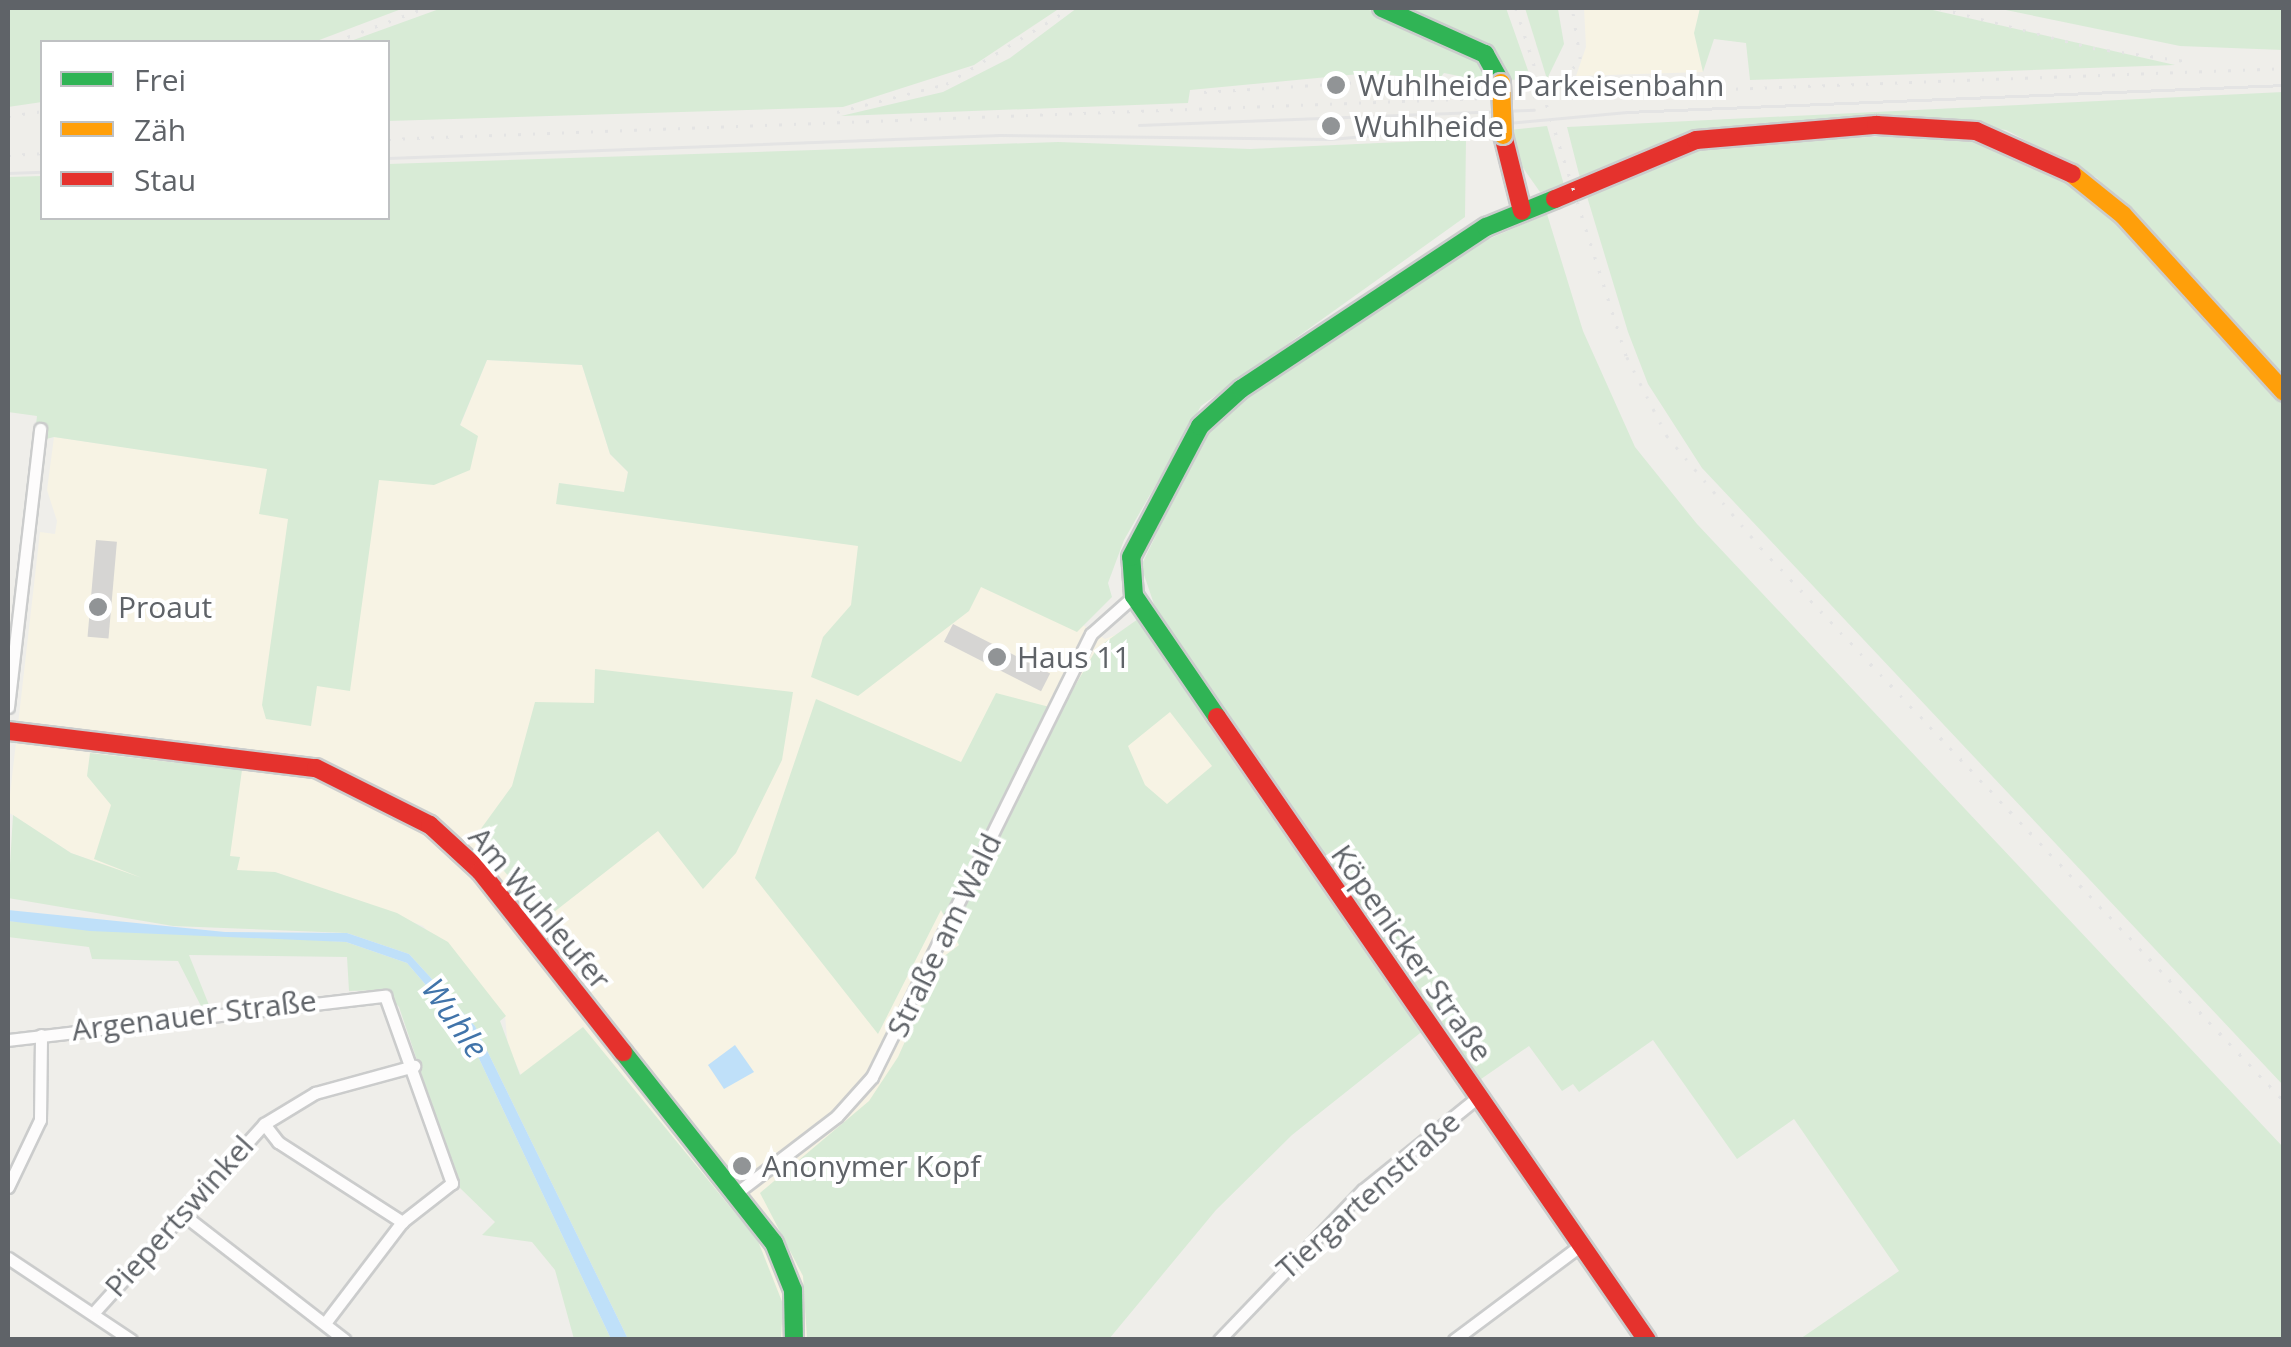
<!DOCTYPE html>
<html>
<head>
<meta charset="utf-8">
<style>
	body { margin:0 }
	#map { position:relative; width:2291px; height:1347px; overflow:hidden; background:#efeeea; font-family:"Open Sans",sans-serif }
	div>[style] { position:absolute }
	.commercial>* { inset:0; background:#f7f3e4 }
	.green>* { inset:0; background:#d8ebd6 }
	.water>* { inset:0; background:#bfe0f9 }
	.building>* { inset:0; background:#d6d5d3; transform-origin:0 0 }
	.roads { filter:drop-shadow(2px 0 #cbcccc) drop-shadow(-2px 0 #cbcccc) drop-shadow(0 2px #cbcccc) drop-shadow(0 -2px #cbcccc) }
	.street>* { height:11px; margin:-5.5px; padding:0 5.5px; transform-origin:5.5px; border-radius:5.5px; background:#fdfcfc }
	.fast>* { height:18px; margin:-9px; padding:0 9px; transform-origin:9px; border-radius:9px; background:#30b455 }
	.slow>* { height:18px; margin:-9px; padding:0 9px; transform-origin:9px; border-radius:9px; background:#ff9f0a }
	.jam>* { height:18px; margin:-9px; padding:0 9px; transform-origin:9px; border-radius:9px; background:#e5322d }
	.tram>* { height:2.5px; margin:-1.25px; padding:0 1.25px; transform-origin:1.25px; border-radius:1.25px; background:#e4e4e4 }
	.rail>* { height:2.5px; margin-top:-1.25px; transform-origin:0; background:repeating-linear-gradient(90deg,#e4e4e4 0 2.5px,transparent 0 14.5px) }
	.bridges { filter:drop-shadow(2px 0 #cacacb) drop-shadow(-2px 0 #cacacb) drop-shadow(0 2px #cacacb) drop-shadow(0 -2px #cacacb) }
	.slow-bridge>* { height:18px; margin:-9px; padding:0 9px; transform-origin:9px; border-radius:9px; background:#ff9f0a }
	.dots>* { width:28px; height:28px; translate:-50% -50%; box-sizing:border-box; border:5px solid #fff; border-radius:50% }
	span { translate:-50% -50%; white-space:nowrap; text-align:center; line-height:1.15; -webkit-text-stroke:8px #fff; paint-order:stroke }
	.poi-label { font-size:30px; color:#5f6368 }
	.left { translate:0 -50%; text-align:left }
	.street-label { font-size:30px; color:#5f6368 }
	.water-label { font-size:32px; color:#4174aa; font-style:italic }
	.frame { position:absolute; inset:0; border:10px solid #5f6368; pointer-events:none }
	.legend { position:absolute; left:40px; top:40px; width:350px; height:180px; box-sizing:border-box; background:#fff; border:2px solid #bfc1c3; margin:0; padding:12px 18px; list-style:none; font-size:30px; color:#5f6368 }
	.legend li { display:flex; align-items:center; gap:20px; height:50px }
	.legend b { width:50px; border:2px solid #bfc1c3 }
</style>
</head>
<body>
<div id="map">
	<div class="commercial">
		<div style="clip-path:polygon(1584px 8px,1700px 8px,1695px 33px,1703px 72px,1576px 76px,1586px 47px)"></div>
		<div style="clip-path:polygon(487px 360px,582px 365px,610px 454px,628px 472px,624px 492px,559px 483px,557px 504px,984px 563px,1105px 639px,1120px 633px,1219px 768px,827px 1339px,647px 1340px,508px 1047px,505px 1016px,423px 926px,275px 872px,134px 876px,71px 853px,8px 812px,40px 532px,55px 534px,57px 521px,47px 490px,54px 437px,267px 468px,460px 426px)"></div>
	</div>
	<div class="green">
		<div style="clip-path:polygon(8px 8px,404px 8px,314px 42px,42px 42px,42px 102px,8px 107px)"></div>
		<div style="clip-path:polygon(442px 8px,1060px 8px,974px 65px,843px 107px,388px 121px,388px 42px,348px 42px)"></div>
		<div style="clip-path:polygon(1077px 8px,1365px 8px,1484px 63px,1494px 83px,1444px 73px,1438px 80px,1370px 73px,1190px 90px,1188px 103px,841px 116px,943px 92px,1010px 58px)"></div>
		<div style="clip-path:polygon(1395px 8px,1506px 8px,1531px 79px,1508px 80px,1495px 55px)"></div>
		<div style="clip-path:polygon(1525px 8px,1558px 9px,1564px 44px,1547px 79px)"></div>
		<div style="clip-path:polygon(1700px 8px,1924px 8px,2175px 65px,1750px 80px,1746px 43px,1714px 39px,1703px 72px,1694px 33px)"></div>
		<div style="clip-path:polygon(1996px 8px,2283px 8px,2283px 50px,2180px 46px)"></div>
		<div style="clip-path:polygon(2283px 92px,2283px 381px,2097px 178px,2006px 130px,1905px 117px,1737px 127px,1651px 148px,1580px 178px,1567px 127px)"></div>
		<div style="clip-path:polygon(1547px 126px,1564px 185px,1540px 192px,1512px 152px,1510px 130px)"></div>
		<div style="clip-path:polygon(1938px 134px,1971px 138px,2067px 178px,2126px 227px,2220px 339px,2283px 398px,2283px 1085px,1702px 468px,1648px 384px,1628px 332px,1585px 190px,1709px 144px)"></div>
		<div style="clip-path:polygon(1466px 139px,1465px 217px,1201px 406px,1124px 540px,1108px 583px,1112px 597px,1077px 632px,981px 587px,969px 611px,858px 696px,811px 677px,823px 637px,851px 605px,858px 546px,556px 504px,559px 483px,624px 492px,628px 472px,610px 454px,582px 365px,487px 360px,460px 425px,478px 436px,470px 470px,434px 485px,379px 480px,350px 691px,317px 686px,311px 726px,266px 719px,262px 705px,288px 519px,259px 514px,267px 469px,54px 437px,34px 442px,37px 416px,8px 412px,8px 177px,42px 176px,42px 218px,388px 218px,388px 164px,1058px 142px,1250px 149px)"></div>
		<div style="clip-path:polygon(evenodd,1547px 214px,1583px 331px,1635px 447px,1697px 524px,2283px 1147px,2283px 1339px,1800px 1339px,1899px 1271px,1794px 1119px,1737px 1159px,1653px 1040px,1579px 1092px,1573px 1084px,1562px 1091px,1529px 1046px,1481px 1079px,1439px 1018px,1292px 1135px,1216px 1210px,1109px 1339px,807px 1339px,803px 1276px,760px 1193px,869px 1101px,898px 1057px,943px 957px,959px 945px,941px 910px,878px 1034px,755px 878px,816px 699px,961px 762px,996px 693px,1061px 710px,1097px 648px,1155px 607px,1141px 566px,1206px 432px,1246px 396px,1463px 250px,1547px 214px,1170px 712px,1212px 766px,1167px 804px,1145px 785px,1128px 746px,1170px 712px)"></div>
		<div style="clip-path:polygon(595px 669px,793px 692px,782px 760px,736px 853px,703px 889px,658px 831px,545px 919px,475px 837px,512px 786px,535px 702px,594px 703px)"></div>
		<div style="clip-path:polygon(90px 753px,242px 770px,230px 856px,240px 857px,237px 870px,275px 872px,397px 913px,448px 942px,506px 1016px,500px 1021px,520px 1075px,583px 1027px,758px 1241px,783px 1304px,781px 1339px,628px 1339px,475px 1026px,409px 954px,347px 933px,173px 926px,8px 898px,13px 815px,71px 853px,142px 878px,94px 859px,111px 805px,87px 776px)"></div>
		<div style="clip-path:polygon(8px 921px,346px 942px,407px 963px,467px 1033px,611px 1339px,574px 1339px,555px 1270px,532px 1242px,482px 1235px,495px 1222px,460px 1188px,399px 1007px,383px 990px,349px 991px,347px 957px,189px 955px,209px 1005px,201px 1006px,178px 961px,92px 959px,89px 947px,8px 937px)"></div>
	</div>
	<div class="water">
		<div style="clip-path:polygon(8px 910px,225px 932px,347px 933px,409px 954px,475px 1026px,628px 1339px,611px 1339px,467px 1033px,407px 963px,346px 942px,90px 931px,8px 921px)"></div>
		<div style="clip-path:polygon(735px 1045px,754px 1072px,724px 1089px,708px 1065px)"></div>
	</div>
	<div class="building">
		<div style="left:96px;top:540px;width:21px;height:97px;rotate:5deg"></div>
		<div style="left:953px;top:624px;width:109px;height:20px;rotate:27deg"></div>
	</div>
	<div class="roads">
		<div class="street">
			<div style="left:8px;top:707px;width:280px;rotate:-83.4deg"></div>
			<div style="left:8px;top:1040px;width:380px;rotate:-6.7deg"></div>
			<div style="left:385px;top:996px;width:199px;rotate:70.3deg"></div>
			<div style="left:452px;top:1183px;width:63px;rotate:142deg"></div>
			<div style="left:402px;top:1222px;width:127px;rotate:127.3deg"></div>
			<div style="left:264px;top:1124px;width:23px;rotate:52deg"></div>
			<div style="left:278px;top:1142px;width:148px;rotate:32.8deg"></div>
			<div style="left:8px;top:1187px;width:74px;rotate:-64.5deg"></div>
			<div style="left:40px;top:1120px;width:85px;rotate:-89.3deg"></div>
			<div style="left:735px;top:1194px;width:128px;rotate:-37.4deg"></div>
			<div style="left:837px;top:1116px;width:52px;rotate:-48.1deg"></div>
			<div style="left:872px;top:1077px;width:494px;rotate:-63.7deg"></div>
			<div style="left:1091px;top:634px;width:57px;rotate:-41.5deg"></div>
			<div style="left:185px;top:1216px;width:202px;rotate:37.8deg"></div>
			<div style="left:8px;top:1258px;width:148px;rotate:33.7deg"></div>
			<div style="left:96px;top:1310px;width:251px;rotate:-47.9deg"></div>
			<div style="left:264px;top:1124px;width:60px;rotate:-31.3deg"></div>
			<div style="left:315px;top:1093px;width:103px;rotate:-15.3deg"></div>
			<div style="left:1219px;top:1340px;width:208px;rotate:-46.2deg"></div>
			<div style="left:1363px;top:1190px;width:148px;rotate:-39deg"></div>
			<div style="left:1454px;top:1340px;width:159px;rotate:-36.8deg"></div>
		</div>
		<div class="fast">
			<div style="left:1382px;top:8px;width:113px;rotate:24.1deg"></div>
			<div style="left:1485px;top:54px;width:33px;rotate:61deg"></div>
			<div style="left:1217px;top:717px;width:147px;rotate:-124.4deg"></div>
			<div style="left:1134px;top:596px;width:39px;rotate:-94deg"></div>
			<div style="left:1131px;top:557px;width:148px;rotate:-62.2deg"></div>
			<div style="left:1200px;top:426px;width:55px;rotate:-42.1deg"></div>
			<div style="left:1241px;top:389px;width:294px;rotate:-33.5deg"></div>
			<div style="left:1486px;top:227px;width:74px;rotate:-22.1deg"></div>
			<div style="left:623px;top:1052px;width:243px;rotate:51.7deg"></div>
			<div style="left:774px;top:1243px;width:51px;rotate:68deg"></div>
			<div style="left:793px;top:1290px;width:50px;rotate:88.9deg"></div>
		</div>
		<div class="slow">
			<div style="left:2072px;top:174px;width:65px;rotate:38.8deg"></div>
			<div style="left:2123px;top:215px;width:239px;rotate:47.7deg"></div>
		</div>
		<div class="jam">
			<div style="left:1503px;top:135px;width:78px;rotate:76deg"></div>
			<div style="left:1555px;top:199px;width:153px;rotate:-22.7deg"></div>
			<div style="left:1696px;top:140px;width:181px;rotate:-4.8deg"></div>
			<div style="left:1876px;top:125px;width:100px;rotate:3.4deg"></div>
			<div style="left:1976px;top:131px;width:105px;rotate:24.1deg"></div>
			<div style="left:1217px;top:717px;width:757px;rotate:55.39deg"></div>
			<div style="left:8px;top:731px;width:310px;rotate:6.9deg"></div>
			<div style="left:316px;top:768px;width:127px;rotate:26.6deg"></div>
			<div style="left:430px;top:825px;width:68px;rotate:42.6deg"></div>
			<div style="left:480px;top:871px;width:231px;rotate:51.7deg"></div>
		</div>
	</div>
	<div class="tram">
		<div style="left:1139px;top:125px;width:395px;rotate:-2.2deg"></div>
		<div style="left:388px;top:158px;width:612px;rotate:-2.15deg"></div>
		<div style="left:1000px;top:135px;width:331px;rotate:0.7deg"></div>
		<div style="left:1331px;top:139px;width:297px;rotate:-5.2deg"></div>
		<div style="left:1627px;top:112px;width:658px;rotate:-2.35deg"></div>
		<div style="left:8px;top:173px;width:34px;rotate:-2deg"></div>
	</div>
	<div class="rail">
		<div style="left:1516px;top:8px;width:366px;rotate:72.4deg"></div>
		<div style="left:1627px;top:357px;width:89px;rotate:63.1deg"></div>
		<div style="left:1667px;top:436px;width:146px;rotate:50deg"></div>
		<div style="left:1761px;top:548px;width:761px;rotate:46.6deg"></div>
		<div style="left:1939px;top:8px;width:159px;rotate:14.6deg"></div>
		<div style="left:2093px;top:48px;width:100px;rotate:8deg"></div>
		<div style="left:334px;top:42px;width:97px;rotate:-20.5deg"></div>
		<div style="left:1536px;top:89px;width:29px;rotate:-18deg"></div>
		<div style="left:1564px;top:80px;width:26px;rotate:-53deg"></div>
		<div style="left:1580px;top:59px;width:52px;rotate:-98.9deg"></div>
		<div style="left:1204px;top:92px;width:207px;rotate:-3.6deg"></div>
		<div style="left:1411px;top:79px;width:71px;rotate:9.7deg"></div>
		<div style="left:837px;top:112px;width:113px;rotate:-14.4deg"></div>
		<div style="left:946px;top:84px;width:146px;rotate:-31.3deg"></div>
		<div style="left:8px;top:116px;width:34px;rotate:-8deg"></div>
		<div style="left:388px;top:139px;width:1897px;rotate:-2.14deg"></div>
		<div style="left:8px;top:155px;width:34px;rotate:-3deg"></div>
	</div>
	<div class="bridges">
		<div class="slow-bridge">
			<div style="left:1501px;top:83px;width:52px;rotate:87.8deg"></div>
		</div>
	</div>
	<div class="dots">
		<div style="left:1336px;top:85px;background:#919496"></div>
		<div style="left:1331px;top:126px;background:#919496"></div>
		<div style="left:98px;top:607px;background:#919496"></div>
		<div style="left:997px;top:657px;background:#919496"></div>
		<div style="left:742px;top:1166px;background:#919496"></div>
	</div>
	<div class="poi-label">
		<span class="left" style="left:1358px;top:85px">Wuhlheide Parkeisenbahn</span>
		<span class="left" style="left:1354px;top:126px">Wuhlheide</span>
		<span class="left" style="left:118px;top:607px">Proaut</span>
		<span class="left" style="left:1017px;top:657px">Haus 11</span>
		<span class="left" style="left:762px;top:1166px">Anonymer Kopf</span>
	</div>
	<div class="street-label">
		<span style="left:540px;top:908px;rotate:50deg">Am Wuhleufer</span>
		<span style="left:944px;top:935px;rotate:-64deg">Straße am Wald</span>
		<span style="left:1412px;top:953px;rotate:55deg">Köpenicker Straße</span>
		<span style="left:194px;top:1015px;rotate:-7deg">Argenauer Straße</span>
		<span style="left:1368px;top:1195px;rotate:-42deg">Tiergartenstraße</span>
		<span style="left:179px;top:1216px;rotate:-48deg">Piepertswinkel</span>
	</div>
	<div class="water-label">
		<span style="left:455px;top:1018px;rotate:55deg">Wuhle</span>
	</div>
	<div class="frame"></div>
	<ul class="legend">
	<li><b style="height:12px;background:#30b455"></b>Frei</li>
	<li><b style="height:12px;background:#ff9f0a"></b>Zäh</li>
	<li><b style="height:12px;background:#e5322d"></b>Stau</li>
	</ul>
</div>
</body>
</html>
